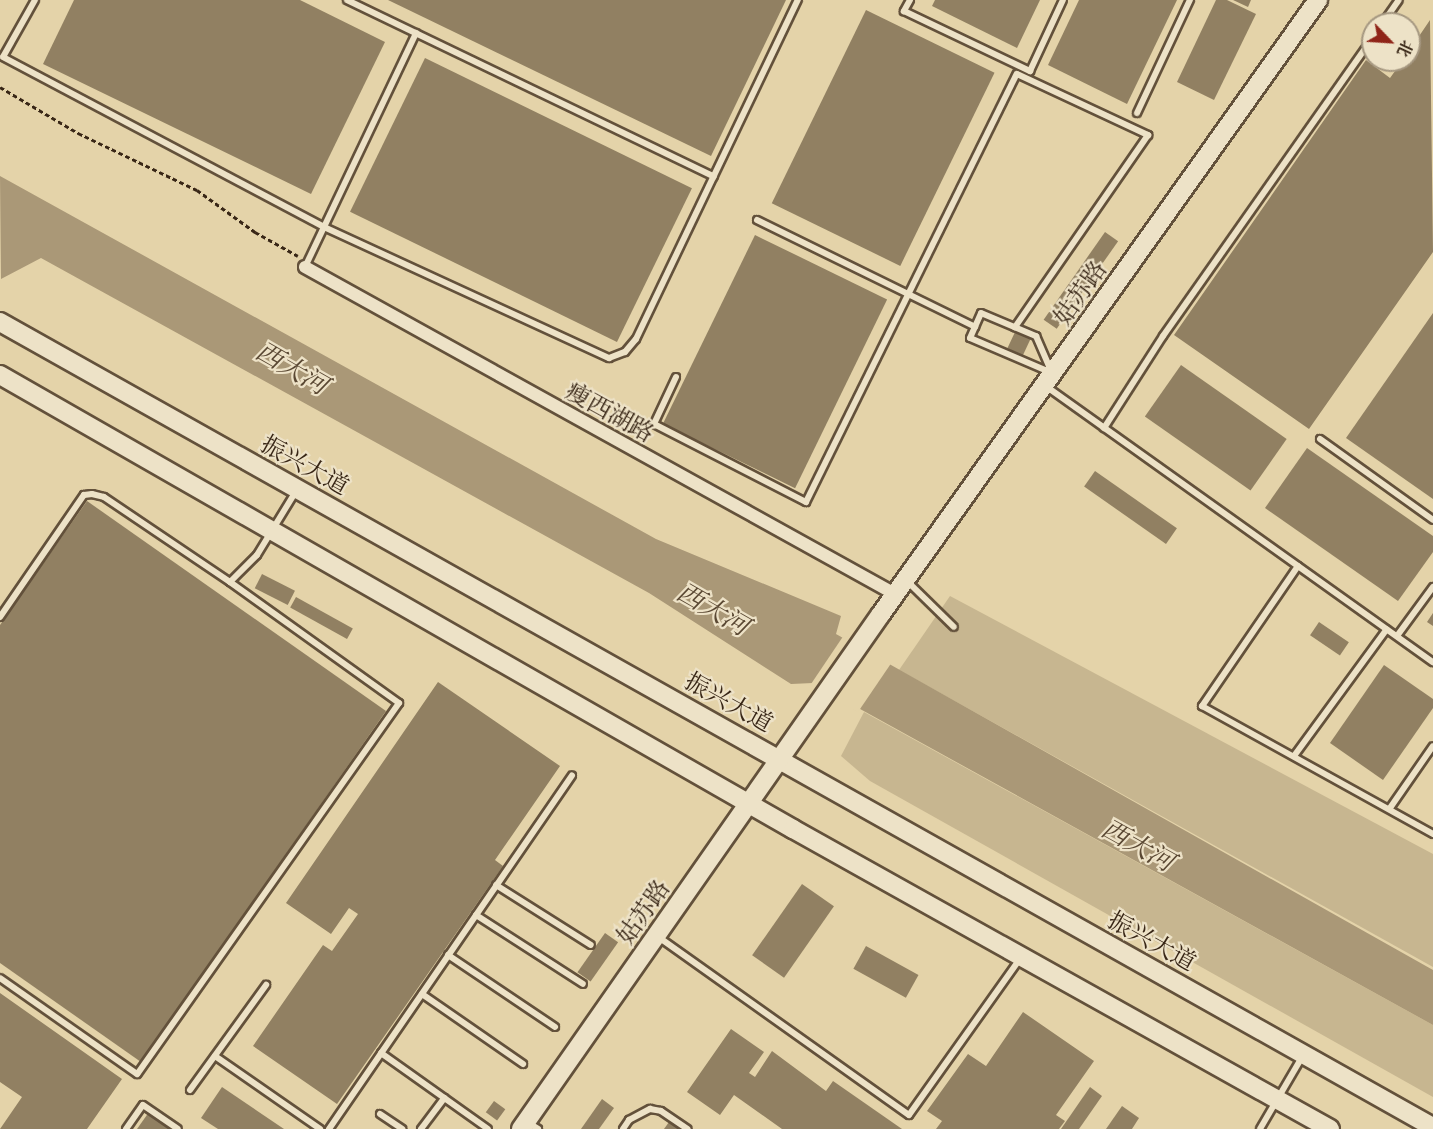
<!DOCTYPE html>
<html>
<head>
<meta charset="utf-8">
<style>
	body { margin:0 }
	#map { position:relative; width:1433px; height:1129px; overflow:hidden; background:#e4d3a9; font-family:"Gentium Book Plus","Noto Serif SC",serif }
	div>[style] { position:absolute }
	.green>* { inset:0; background:#c7b690 }
	.water>* { inset:0; background:#aa9877 }
	.pier>* { inset:0; background:#e4d3a9 }
	.building>* { inset:0; background:#918062; transform-origin:0 0 }
	.path>* { height:3px; margin-top:-1.5px; transform-origin:0; background:repeating-linear-gradient(90deg,#382616 0 4.5px,transparent 0 7.5px) }
	.roads { filter:drop-shadow(2px 0 #63513b) drop-shadow(-2px 0 #63513b) drop-shadow(0 2px #63513b) drop-shadow(0 -2px #63513b) }
	.lane>* { height:6px; margin:-3px; padding:0 3px; transform-origin:3px; border-radius:3px; background:#ede2c7 }
	.street>* { height:12px; margin:-6px; padding:0 6px; transform-origin:6px; border-radius:6px; background:#ede2c7 }
	.secondary>* { height:18px; margin:-9px; padding:0 9px; transform-origin:9px; border-radius:9px; background:#ede2c7 }
	span { translate:-50% -50%; white-space:nowrap; text-align:center; line-height:1.15; -webkit-text-stroke:4.5px #ede2c7; paint-order:stroke }
	.street-label { font-size:24px; color:#382616 }
	.water-label { font-size:26px; color:#5a4833; font-style:italic }
	.north { position:absolute; left:1361px; top:12px; width:60px; height:60px; box-sizing:border-box; background:#ede2c7; border:2px solid #a59780; border-radius:50%; rotate:115deg; font-size:16px; font-weight:700; line-height:24px; text-align:center; color:#382616 }
	.north::after { content:''; display:block; margin:auto; width:21px; height:27px; background:#8f2418; clip-path:polygon(50% 0,100% 100%,50% 72%,0 100%) }
</style>
</head>
<body>
<div id="map">
	<div class="green">
		<div style="clip-path:polygon(950px 596px,1433px 854px,1433px 967px,899px 670px)"></div>
		<div style="clip-path:polygon(864px 712px,1433px 1025px,1433px 1097px,870px 781px,841px 756px)"></div>
	</div>
	<div class="water">
		<div style="clip-path:polygon(0 176px,656px 539px,841px 616px,836px 634px,1433px 970px,1433px 1025px,813px 683px,791px 684px,649px 593px,41px 258px,1px 279px)"></div>
	</div>
	<div class="pier">
		<div style="clip-path:polygon(844px 635px,892px 662px,858px 712px,809px 687px)"></div>
	</div>
	<div class="building">
		<div style="clip-path:polygon(74px 0,300px 0,385px 42px,311px 194px,43px 64px)"></div>
		<div style="clip-path:polygon(388px 0,786px 0,711px 156px)"></div>
		<div style="clip-path:polygon(935px 0,1040px 0,1017px 48px,932px 6px)"></div>
		<div style="clip-path:polygon(1079px 0,1177px 0,1127px 104px,1048px 65px)"></div>
		<div style="clip-path:polygon(1216px 0,1227px 0,1256px 14px,1214px 100px,1177px 82px)"></div>
		<div style="clip-path:polygon(1233px 0,1251px 0,1248px 7px)"></div>
		<div style="left:866px;top:10px;width:143px;height:215px;rotate:26deg"></div>
		<div style="clip-path:polygon(1430px 20px,1433px 252px,1309px 429px,1174px 335px,1366px 60px,1390px 78px,1403px 60px,1409px 60px,1409px 51px)"></div>
		<div style="left:425px;top:58px;width:297px;height:171px;rotate:26deg"></div>
		<div style="left:1105px;top:232px;width:16px;height:107px;rotate:35deg"></div>
		<div style="left:755px;top:235px;width:147px;height:210px;rotate:26deg"></div>
		<div style="clip-path:polygon(1433px 313px,1433px 499px,1346px 438px)"></div>
		<div style="left:1015px;top:332px;width:17px;height:18px;rotate:25deg"></div>
		<div style="left:1181px;top:365px;width:129px;height:63px;rotate:35deg"></div>
		<div style="clip-path:polygon(1307px 448px,1433px 536px,1433px 552px,1398px 601px,1265px 508px)"></div>
		<div style="left:1095px;top:471px;width:100px;height:19px;rotate:35deg"></div>
		<div style="clip-path:polygon(87px 501px,386px 711px,141px 1062px,0 963px,0 625px)"></div>
		<div style="left:262px;top:574px;width:37px;height:16px;rotate:27deg"></div>
		<div style="left:296px;top:597px;width:65px;height:12px;rotate:29deg"></div>
		<div style="clip-path:polygon(1433px 613px,1433px 626px,1427px 622px)"></div>
		<div style="left:1319px;top:622px;width:36px;height:16px;rotate:34deg"></div>
		<div style="clip-path:polygon(1384px 665px,1433px 699px,1433px 708px,1383px 780px,1330px 743px)"></div>
		<div style="clip-path:polygon(438px 682px,560px 766px,495px 860px,503px 866px,337px 1104px,253px 1046px,323px 945px,332px 951px,358px 914px,349px 908px,331px 934px,286px 903px)"></div>
		<div style="left:802px;top:884px;width:39px;height:87px;rotate:35deg"></div>
		<div style="left:605px;top:933px;width:16px;height:48px;rotate:35deg"></div>
		<div style="left:866px;top:946px;width:60px;height:26px;rotate:29deg"></div>
		<div style="clip-path:polygon(0 993px,122px 1079px,87px 1129px,0 1129px,22px 1097px,0 1082px)"></div>
		<div style="clip-path:polygon(1023px 1012px,1094px 1061px,1056px 1115px,1065px 1121px,1059px 1129px,936px 1129px,942px 1121px,927px 1111px,968px 1054px,986px 1066px)"></div>
		<div style="clip-path:polygon(731px 1029px,764px 1052px,749px 1073px,755px 1077px,772px 1051px,826px 1091px,833px 1081px,902px 1129px,782px 1129px,734px 1095px,720px 1115px,687px 1092px)"></div>
		<div style="clip-path:polygon(222px 1087px,284px 1129px,218px 1129px,201px 1118px)"></div>
		<div style="clip-path:polygon(1090px 1087px,1102px 1096px,1079px 1129px,1061px 1129px)"></div>
		<div style="clip-path:polygon(602px 1099px,614px 1108px,599px 1129px,581px 1129px)"></div>
		<div style="left:494px;top:1101px;width:14px;height:14px;rotate:36deg"></div>
		<div style="clip-path:polygon(1122px 1106px,1139px 1118px,1132px 1129px,1106px 1129px)"></div>
		<div style="clip-path:polygon(149px 1112px,173px 1129px,137px 1129px)"></div>
		<div style="clip-path:polygon(669px 1122px,678px 1129px,664px 1129px)"></div>
	</div>
	<div class="path">
		<div style="left:0;top:87px;width:91px;rotate:30.5deg"></div>
		<div style="left:78px;top:133px;width:132px;rotate:25.6deg"></div>
		<div style="left:197px;top:190px;width:72px;rotate:35.9deg"></div>
		<div style="left:255px;top:232px;width:49px;rotate:29.2deg"></div>
	</div>
	<div class="roads">
		<div class="lane">
			<div style="left:35px;top:0;width:65px;rotate:119.3deg"></div>
			<div style="left:3px;top:57px;width:363px;rotate:27.9deg"></div>
			<div style="left:324px;top:227px;width:314px;rotate:24.7deg"></div>
			<div style="left:609px;top:358px;width:17px;rotate:-21deg"></div>
			<div style="left:625px;top:352px;width:17px;rotate:-50deg"></div>
			<div style="left:636px;top:339px;width:376px;rotate:-64.5deg"></div>
			<div style="left:347px;top:0;width:407px;rotate:25.7deg"></div>
			<div style="left:910px;top:0;width:13px;rotate:119deg"></div>
			<div style="left:904px;top:11px;width:140px;rotate:25.5deg"></div>
			<div style="left:1030px;top:71px;width:78px;rotate:-65.1deg"></div>
			<div style="left:1382px;top:24px;width:29px;rotate:-55deg"></div>
			<div style="left:1137px;top:113px;width:125px;rotate:-64.9deg"></div>
			<div style="left:757px;top:220px;width:243px;rotate:26.1deg"></div>
			<div style="left:305px;top:267px;width:259px;rotate:-64.6deg"></div>
			<div style="left:981px;top:313px;width:60px;rotate:22.7deg"></div>
			<div style="left:1036px;top:336px;width:40px;rotate:66.6deg"></div>
			<div style="left:1052px;top:373px;width:89px;rotate:-156.9deg"></div>
			<div style="left:970px;top:338px;width:27px;rotate:-66deg"></div>
			<div style="left:676px;top:377px;width:52px;rotate:115.1deg"></div>
			<div style="left:654px;top:424px;width:171px;rotate:27.2deg"></div>
			<div style="left:806px;top:502px;width:477px;rotate:-63.8deg"></div>
			<div style="left:1017px;top:74px;width:145px;rotate:25deg"></div>
			<div style="left:1148px;top:135px;width:234px;rotate:124.7deg"></div>
			<div style="left:1047px;top:387px;width:474px;rotate:35.5deg"></div>
			<div style="left:1104px;top:428px;width:109px;rotate:-57.3deg"></div>
			<div style="left:1163px;top:336px;width:365px;rotate:-54.9deg"></div>
			<div style="left:1320px;top:439px;width:139px;rotate:35.6deg"></div>
			<div style="left:1298px;top:566px;width:170px;rotate:124.4deg"></div>
			<div style="left:1202px;top:706px;width:264px;rotate:29deg"></div>
			<div style="left:230px;top:582px;width:38px;rotate:-45deg"></div>
			<div style="left:257px;top:555px;width:75px;rotate:-58.6deg"></div>
			<div style="left:908px;top:582px;width:64px;rotate:44.4deg"></div>
			<div style="left:0;top:617px;width:148px;rotate:-55.5deg"></div>
			<div style="left:84px;top:495px;width:8px;rotate:-7deg"></div>
			<div style="left:92px;top:494px;width:12px;rotate:14deg"></div>
			<div style="left:104px;top:497px;width:152px;rotate:34deg"></div>
			<div style="left:230px;top:582px;width:208px;rotate:35.6deg"></div>
			<div style="left:399px;top:703px;width:454px;rotate:125.2deg"></div>
			<div style="left:137px;top:1074px;width:167px;rotate:-145deg"></div>
			<div style="left:1397px;top:636px;width:61px;rotate:-53.7deg"></div>
			<div style="left:1294px;top:756px;width:157px;rotate:-53.8deg"></div>
			<div style="left:1390px;top:808px;width:75px;rotate:-55.3deg"></div>
			<div style="left:496px;top:885px;width:112px;rotate:32.3deg"></div>
			<div style="left:476px;top:915px;width:127px;rotate:32.8deg"></div>
			<div style="left:657px;top:936px;width:309px;rotate:35.4deg"></div>
			<div style="left:909px;top:1115px;width:191px;rotate:-54.6deg"></div>
			<div style="left:448px;top:955px;width:129px;rotate:33.9deg"></div>
			<div style="left:422px;top:994px;width:123px;rotate:34.7deg"></div>
			<div style="left:381px;top:1053px;width:131px;rotate:35.4deg"></div>
			<div style="left:215px;top:1056px;width:128px;rotate:34.8deg"></div>
			<div style="left:190px;top:1090px;width:130px;rotate:-54.1deg"></div>
			<div style="left:380px;top:1114px;width:27px;rotate:34deg"></div>
			<div style="left:527px;top:1122px;width:13px;rotate:32deg"></div>
			<div style="left:126px;top:1129px;width:29px;rotate:-55deg"></div>
			<div style="left:143px;top:1105px;width:42px;rotate:34.4deg"></div>
			<div style="left:329px;top:1129px;width:429px;rotate:-55.5deg"></div>
			<div style="left:421px;top:1129px;width:39px;rotate:-53deg"></div>
			<div style="left:623px;top:1129px;width:11px;rotate:-56deg"></div>
			<div style="left:629px;top:1120px;width:24px;rotate:-28deg"></div>
			<div style="left:650px;top:1109px;width:11px;rotate:10deg"></div>
			<div style="left:661px;top:1111px;width:32px;rotate:34deg"></div>
			<div style="left:1260px;top:1129px;width:83px;rotate:-59.7deg"></div>
		</div>
		<div class="street">
			<div style="left:305px;top:267px;width:675px;rotate:29deg"></div>
		</div>
		<div class="secondary">
			<div style="left:0;top:322px;width:1644px;rotate:29.33deg"></div>
			<div style="left:0;top:375px;width:914px;rotate:29.79deg"></div>
			<div style="left:793px;top:829px;width:615px;rotate:29.19deg"></div>
			<div style="left:521px;top:1129px;width:628px;rotate:-55.05deg"></div>
			<div style="left:881px;top:614px;width:754px;rotate:-54.56deg"></div>
		</div>
	</div>
	<div class="street-label">
		<span style="left:1080px;top:293px;rotate:-55deg">姑苏路</span>
		<span style="left:610px;top:412px;rotate:29deg">瘦西湖路</span>
		<span style="left:305px;top:465px;rotate:29deg">振兴大道</span>
		<span style="left:729px;top:702px;rotate:29deg">振兴大道</span>
		<span style="left:643px;top:912px;rotate:-55deg">姑苏路</span>
		<span style="left:1152px;top:941px;rotate:29deg">振兴大道</span>
	</div>
	<div class="water-label">
		<span style="left:292px;top:368px;rotate:30deg">西大河</span>
		<span style="left:713px;top:609px;rotate:30deg">西大河</span>
		<span style="left:1138px;top:845px;rotate:29deg">西大河</span>
	</div>
	<div class="north">北</div>
</div>
</body>
</html>
